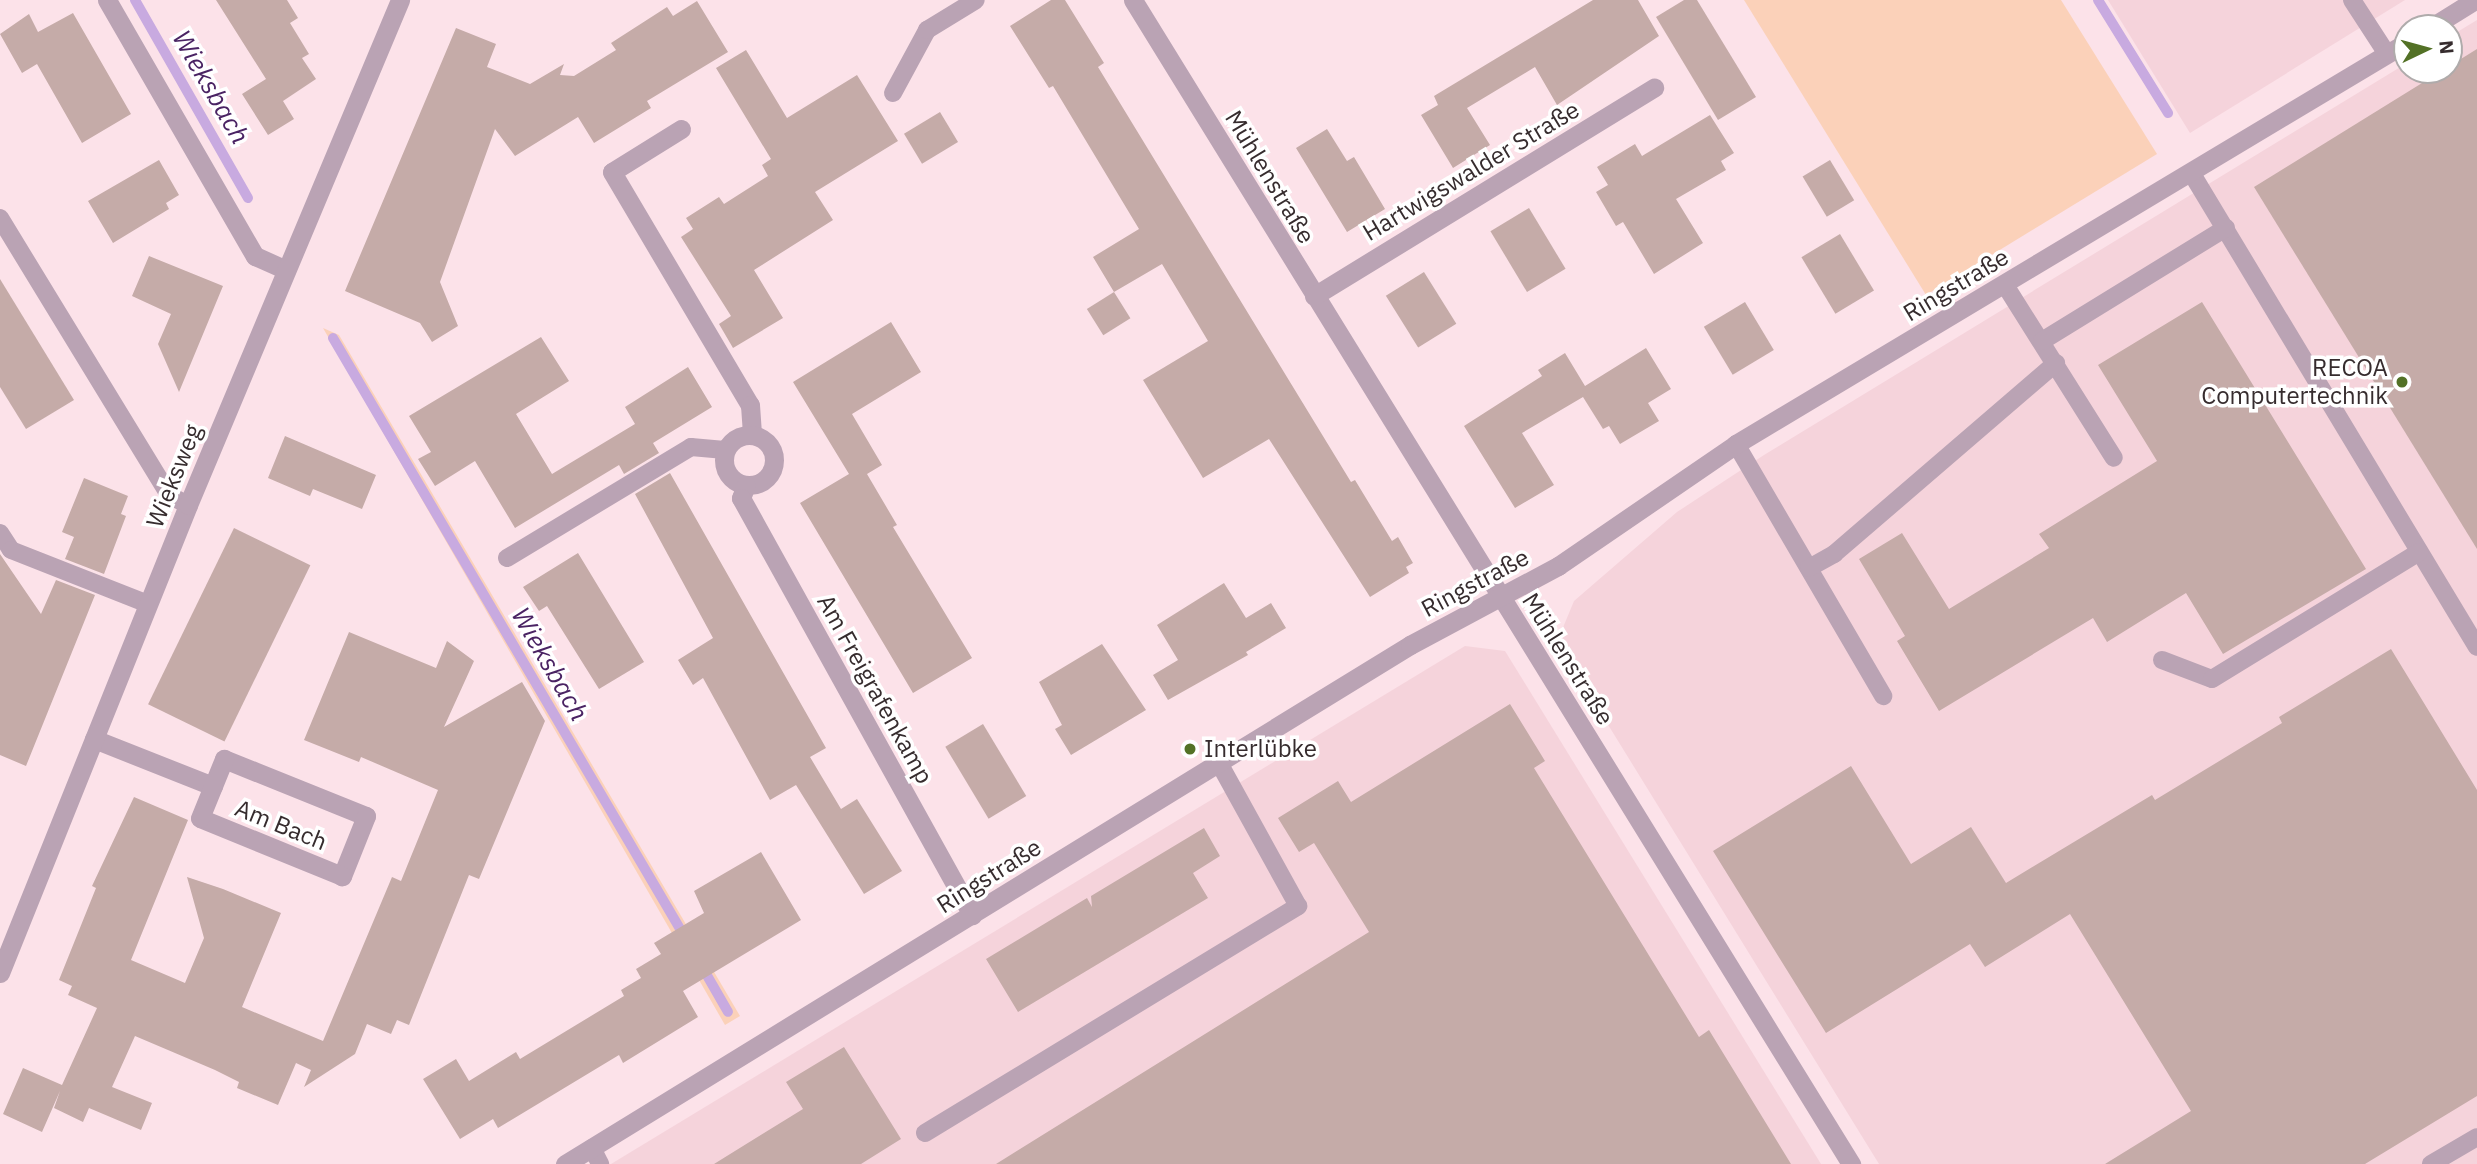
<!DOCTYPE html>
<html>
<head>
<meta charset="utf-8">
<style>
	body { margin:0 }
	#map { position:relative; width:2477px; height:1164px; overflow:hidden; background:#fce2e9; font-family:"IBM Plex Sans",sans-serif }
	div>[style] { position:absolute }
	.built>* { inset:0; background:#f5d3db }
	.green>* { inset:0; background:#fbd1b9 }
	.stream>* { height:10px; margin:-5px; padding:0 5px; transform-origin:5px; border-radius:5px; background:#c8aae0 }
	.building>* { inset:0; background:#c5aba8; transform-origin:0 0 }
	.service>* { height:18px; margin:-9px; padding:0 9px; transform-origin:9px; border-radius:9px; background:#baa3b4 }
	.minor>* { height:19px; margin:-9.5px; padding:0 9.5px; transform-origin:9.5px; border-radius:9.5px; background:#baa3b4 }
	.minor>.ring { margin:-9.5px; padding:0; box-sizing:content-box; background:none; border:19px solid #baa3b4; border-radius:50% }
	.tertiary>* { height:19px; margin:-9.5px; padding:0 9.5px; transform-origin:9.5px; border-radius:9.5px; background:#baa3b4 }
	.dots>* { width:19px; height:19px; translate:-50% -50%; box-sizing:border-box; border:4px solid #fff; border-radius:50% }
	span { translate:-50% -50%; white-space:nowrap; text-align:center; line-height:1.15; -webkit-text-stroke:7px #fff; paint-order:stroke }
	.street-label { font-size:24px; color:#362c2e }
	.poi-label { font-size:24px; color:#362c2e }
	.right { translate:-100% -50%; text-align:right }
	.left { translate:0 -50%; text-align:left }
	.water-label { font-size:26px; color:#4a2363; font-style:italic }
	.north { position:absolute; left:2393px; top:14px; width:70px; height:70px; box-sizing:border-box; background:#fff; border:2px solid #afabab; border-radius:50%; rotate:85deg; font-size:19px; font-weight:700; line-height:28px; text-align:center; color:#362c2e }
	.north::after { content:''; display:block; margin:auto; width:24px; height:32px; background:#537126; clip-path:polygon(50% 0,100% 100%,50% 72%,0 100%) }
</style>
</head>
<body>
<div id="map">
	<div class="built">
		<div style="clip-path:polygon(2108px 0,2405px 0,2190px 133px)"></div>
		<div style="clip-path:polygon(2477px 20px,2477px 1164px,1879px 1164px,1557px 642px,1574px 601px,1677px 512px,1764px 455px,2407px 63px,2407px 70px,2449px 70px,2449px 37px)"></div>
		<div style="clip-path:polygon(1465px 646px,1505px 651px,1821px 1164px,611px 1164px)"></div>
	</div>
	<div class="green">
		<div style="clip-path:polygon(1744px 0,2061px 0,2157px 154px,1926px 295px)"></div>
		<div style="clip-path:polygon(323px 328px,339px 335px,740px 1016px,725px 1025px)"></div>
	</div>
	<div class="stream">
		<div style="left:135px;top:0;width:228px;rotate:60.3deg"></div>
		<div style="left:2098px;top:0;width:133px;rotate:58.2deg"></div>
		<div style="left:333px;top:338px;width:697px;rotate:59.57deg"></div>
		<div style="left:701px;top:965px;width:54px;rotate:60.1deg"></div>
	</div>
	<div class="building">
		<div style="clip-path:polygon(216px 0,287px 0,298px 18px,290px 23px,309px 54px,302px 58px,316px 79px,283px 101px,294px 119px,268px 135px,242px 94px,266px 79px)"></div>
		<div style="clip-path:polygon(1051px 0,1065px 0,1104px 63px,1098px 67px,1351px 482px,1355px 480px,1392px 541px,1398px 537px,1413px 563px,1406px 567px,1409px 573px,1370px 597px,1269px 439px,1203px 478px,1143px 380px,1208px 341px,1162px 264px,1114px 292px,1093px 257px,1139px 229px,1053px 86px,1049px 88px,1010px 26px)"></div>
		<div style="clip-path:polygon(1593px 0,1638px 0,1659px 36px,1557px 105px,1535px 67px,1467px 108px,1490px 145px,1453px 168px,1421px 115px,1438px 105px,1434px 96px)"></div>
		<div style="clip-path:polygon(1684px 0,1697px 0,1756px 97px,1718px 120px,1656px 17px)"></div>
		<div style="clip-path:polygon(697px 1px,728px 52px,647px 101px,651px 108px,594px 143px,578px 117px,515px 156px,495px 129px,440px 282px,458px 326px,432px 342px,420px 323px,345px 291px,456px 28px,496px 44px,487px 67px,530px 84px,564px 64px,560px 75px,574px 76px,616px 50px,611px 43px,667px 7px,673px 16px)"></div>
		<div style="clip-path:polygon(73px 13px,131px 114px,82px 143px,37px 64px,22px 73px,0 34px,29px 14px,38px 32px)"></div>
		<div style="clip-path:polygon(2477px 49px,2477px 549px,2254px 187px)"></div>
		<div style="clip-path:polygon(746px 50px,787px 118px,857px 75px,898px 141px,815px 192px,833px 220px,754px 270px,783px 318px,733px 348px,719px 324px,731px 316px,681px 237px,693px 229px,686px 218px,719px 197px,724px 204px,768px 176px,762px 165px,771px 159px,716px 68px)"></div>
		<div style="left:940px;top:112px;width:35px;height:42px;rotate:59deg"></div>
		<div style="clip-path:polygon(1710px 115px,1734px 153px,1721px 161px,1726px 170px,1676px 199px,1703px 243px,1654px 274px,1623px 222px,1616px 226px,1596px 192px,1608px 185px,1597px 167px,1635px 144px,1642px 156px)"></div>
		<div style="clip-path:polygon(1327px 129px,1347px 161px,1354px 157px,1385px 209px,1347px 232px,1296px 148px)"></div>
		<div style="clip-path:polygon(159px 160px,179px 195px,166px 203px,169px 209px,113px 243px,88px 201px)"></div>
		<div style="left:1830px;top:160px;width:47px;height:32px;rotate:59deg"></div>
		<div style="left:1529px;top:208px;width:71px;height:45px;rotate:59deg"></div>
		<div style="left:1840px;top:234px;width:66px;height:45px;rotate:59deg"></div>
		<div style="clip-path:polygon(149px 256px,223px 286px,179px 392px,158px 344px,171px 314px,132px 296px)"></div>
		<div style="left:1424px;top:272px;width:61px;height:45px;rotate:58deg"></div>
		<div style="clip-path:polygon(0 279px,74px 400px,26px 429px,0 387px)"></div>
		<div style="left:1114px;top:292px;width:31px;height:32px;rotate:58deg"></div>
		<div style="left:1745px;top:302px;width:56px;height:48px;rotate:59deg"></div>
		<div style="clip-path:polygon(2202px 302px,2366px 569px,2223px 654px,2186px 593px,2107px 642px,2093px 618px,1939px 711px,1897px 641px,1905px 636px,1859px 559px,1902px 533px,1949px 609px,2049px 548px,2039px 534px,2157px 461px,2098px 365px)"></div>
		<div style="clip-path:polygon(891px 322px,921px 372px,852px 414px,882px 465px,867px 474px,897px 525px,893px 527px,972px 658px,913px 693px,800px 503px,849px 474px,793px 382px)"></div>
		<div style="clip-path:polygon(541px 337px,569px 381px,516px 414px,552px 474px,635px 424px,625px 407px,688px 367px,712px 407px,653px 443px,659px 453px,624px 474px,619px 465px,515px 528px,475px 461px,435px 486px,418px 459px,431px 452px,409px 416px)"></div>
		<div style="clip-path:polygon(1646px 348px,1671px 389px,1648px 403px,1659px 421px,1620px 444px,1609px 426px,1603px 429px,1583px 397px,1522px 433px,1554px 485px,1515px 508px,1464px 426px,1542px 376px,1538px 370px,1565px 353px,1585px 386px)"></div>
		<div style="clip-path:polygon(285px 436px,376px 475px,362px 509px,313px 489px,310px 496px,268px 478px)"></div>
		<div style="clip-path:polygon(670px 473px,826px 748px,810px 757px,841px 809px,857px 799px,902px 871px,864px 894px,796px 785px,770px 800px,703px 678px,693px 685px,678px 660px,713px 638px,635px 494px)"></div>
		<div style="clip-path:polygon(84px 478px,128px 496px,121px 514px,126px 516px,104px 574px,65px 559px,74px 537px,62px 532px)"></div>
		<div style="left:234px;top:528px;width:85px;height:196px;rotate:26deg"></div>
		<div style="clip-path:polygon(578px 553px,644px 662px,599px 689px,547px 606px,539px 611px,523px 587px)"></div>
		<div style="clip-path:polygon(0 554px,41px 614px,56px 580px,95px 595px,26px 766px,0 755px)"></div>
		<div style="clip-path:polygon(1224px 583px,1246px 618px,1271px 603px,1286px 628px,1246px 652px,1248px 655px,1168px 700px,1153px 675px,1178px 660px,1157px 625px)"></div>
		<div style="clip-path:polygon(349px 632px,436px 668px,447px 641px,474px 661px,444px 727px,522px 682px,545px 721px,479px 879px,469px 875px,409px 1025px,397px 1020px,391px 1034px,367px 1024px,355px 1054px,304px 1087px,311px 1070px,296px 1063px,278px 1105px,237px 1088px,239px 1082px,215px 1070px,135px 1036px,112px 1087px,152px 1103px,141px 1130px,89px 1108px,83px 1122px,54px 1108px,60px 1091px,42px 1132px,3px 1114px,23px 1068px,62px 1085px,97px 1008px,68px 995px,72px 986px,59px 980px,96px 888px,92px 886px,134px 797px,188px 820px,131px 960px,185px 983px,204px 938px,187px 877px,223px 889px,281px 913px,242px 1007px,323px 1041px,392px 877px,401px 881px,438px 790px,361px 757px,359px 762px,304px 740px)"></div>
		<div style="clip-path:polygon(1102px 644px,1146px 710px,1071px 755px,1055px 729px,1062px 725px,1039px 682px)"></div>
		<div style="clip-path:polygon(2391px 649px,2477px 790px,2477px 1096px,2365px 1164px,2105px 1164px,2191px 1111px,2070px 914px,1985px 967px,1970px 944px,1826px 1033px,1713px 851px,1851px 766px,1911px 864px,1971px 827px,2006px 883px,2152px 795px,2155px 800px,2282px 723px,2279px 717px)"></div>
		<div style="clip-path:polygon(1510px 704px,1545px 761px,1534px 768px,1699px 1037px,1709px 1030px,1791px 1164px,996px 1164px,1369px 932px,1314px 843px,1299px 852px,1278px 818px,1338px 781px,1351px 802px)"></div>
		<div style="left:983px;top:724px;width:84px;height:44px;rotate:59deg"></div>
		<div style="clip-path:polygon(1204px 828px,1220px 856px,1193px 873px,1208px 898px,1018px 1012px,986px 959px,1087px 898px,1092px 907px,1091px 896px)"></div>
		<div style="clip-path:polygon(761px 852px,801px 920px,683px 991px,698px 1017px,623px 1063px,619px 1055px,498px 1128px,493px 1119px,460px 1139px,423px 1079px,456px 1059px,469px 1081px,516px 1052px,520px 1059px,624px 996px,621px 990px,641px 978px,636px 969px,661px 954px,654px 943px,704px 913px,694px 891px)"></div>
		<div style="clip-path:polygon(844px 1047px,901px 1139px,861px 1164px,714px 1164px,803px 1109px,786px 1082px)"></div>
	</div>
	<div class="service">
		<div style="left:2352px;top:0;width:64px;rotate:57.1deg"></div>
		<div style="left:893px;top:93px;width:72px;rotate:-61.6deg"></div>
		<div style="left:927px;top:30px;width:57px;rotate:-31.5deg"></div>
		<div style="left:2192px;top:174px;width:552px;rotate:58.93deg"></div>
		<div style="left:0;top:218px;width:324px;rotate:58.6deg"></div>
		<div style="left:169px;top:495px;width:21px;rotate:28deg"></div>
		<div style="left:2005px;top:285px;width:204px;rotate:57.8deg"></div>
		<div style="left:2042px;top:341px;width:216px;rotate:-31.6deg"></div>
		<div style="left:1736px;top:444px;width:292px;rotate:59.7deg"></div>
		<div style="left:0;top:533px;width:20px;rotate:57deg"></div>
		<div style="left:11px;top:550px;width:147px;rotate:21.5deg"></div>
		<div style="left:507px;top:558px;width:215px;rotate:-31.1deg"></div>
		<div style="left:691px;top:447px;width:34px;rotate:5deg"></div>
		<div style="left:1809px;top:568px;width:29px;rotate:-29deg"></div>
		<div style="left:1834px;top:554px;width:293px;rotate:-40.7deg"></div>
		<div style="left:2162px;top:660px;width:53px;rotate:20.8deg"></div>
		<div style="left:2212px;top:679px;width:243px;rotate:-31.5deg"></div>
		<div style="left:925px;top:1133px;width:437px;rotate:-31.3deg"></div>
		<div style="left:1298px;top:906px;width:163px;rotate:-118.9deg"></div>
		<div style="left:592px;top:1148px;width:18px;rotate:63deg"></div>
		<div style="left:2431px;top:1164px;width:53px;rotate:-30.4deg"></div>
	</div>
	<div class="minor">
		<div style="left:107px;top:0;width:296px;rotate:60deg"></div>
		<div style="left:255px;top:256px;width:34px;rotate:24deg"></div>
		<div style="left:1133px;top:0;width:1368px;rotate:58.33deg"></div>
		<div style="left:2430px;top:28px;width:53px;rotate:-31.9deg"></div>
		<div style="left:681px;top:129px;width:81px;rotate:148.1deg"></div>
		<div style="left:612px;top:172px;width:271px;rotate:59.4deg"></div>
		<div style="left:750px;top:405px;width:29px;rotate:86deg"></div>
		<div style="left:1314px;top:296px;width:399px;rotate:-31.5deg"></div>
		<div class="ring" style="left:724px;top:435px;width:31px;height:31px"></div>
		<div style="left:746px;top:485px;width:14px;rotate:111deg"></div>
		<div style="left:741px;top:498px;width:477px;rotate:61deg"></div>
		<div style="left:94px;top:739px;width:128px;rotate:21.6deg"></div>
		<div style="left:224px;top:759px;width:153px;rotate:21.9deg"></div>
		<div style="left:366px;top:816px;width:65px;rotate:111.8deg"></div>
		<div style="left:342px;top:876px;width:153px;rotate:-157.8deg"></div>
		<div style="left:200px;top:818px;width:64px;rotate:-67.9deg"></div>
		<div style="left:565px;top:1164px;width:992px;rotate:-31.56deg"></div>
		<div style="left:1410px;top:645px;width:168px;rotate:-28.1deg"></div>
		<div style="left:1558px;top:566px;width:216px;rotate:-34.4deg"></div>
		<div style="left:1736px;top:444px;width:782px;rotate:-30.93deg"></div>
	</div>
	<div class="tertiary">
		<div style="left:0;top:973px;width:504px;rotate:-68.11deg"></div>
		<div style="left:188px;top:505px;width:548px;rotate:-67.23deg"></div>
	</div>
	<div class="dots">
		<div style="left:2402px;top:382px;background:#537126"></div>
		<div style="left:1190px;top:749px;background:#537126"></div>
	</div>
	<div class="street-label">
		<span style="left:1471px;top:171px;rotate:-31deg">Hartwigswalder Straße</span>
		<span style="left:1270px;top:177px;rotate:59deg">Mühlenstraße</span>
		<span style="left:1956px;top:285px;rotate:-31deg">Ringstraße</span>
		<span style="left:174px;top:476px;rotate:-68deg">Wieksweg</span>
		<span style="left:1475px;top:583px;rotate:-28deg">Ringstraße</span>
		<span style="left:1568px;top:659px;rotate:58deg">Mühlenstraße</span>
		<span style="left:875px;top:689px;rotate:61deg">Am Freigrafenkamp</span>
		<span style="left:281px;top:825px;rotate:22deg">Am Bach</span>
		<span style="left:989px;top:876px;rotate:-32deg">Ringstraße</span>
	</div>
	<div class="poi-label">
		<span class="right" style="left:2388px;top:382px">RECOA<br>Computertechnik</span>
		<span class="left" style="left:1204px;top:749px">Interlübke</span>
	</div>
	<div class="water-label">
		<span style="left:211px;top:87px;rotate:60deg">Wieksbach</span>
		<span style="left:550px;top:664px;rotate:60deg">Wieksbach</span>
	</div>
	<div class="north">N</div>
</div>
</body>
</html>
